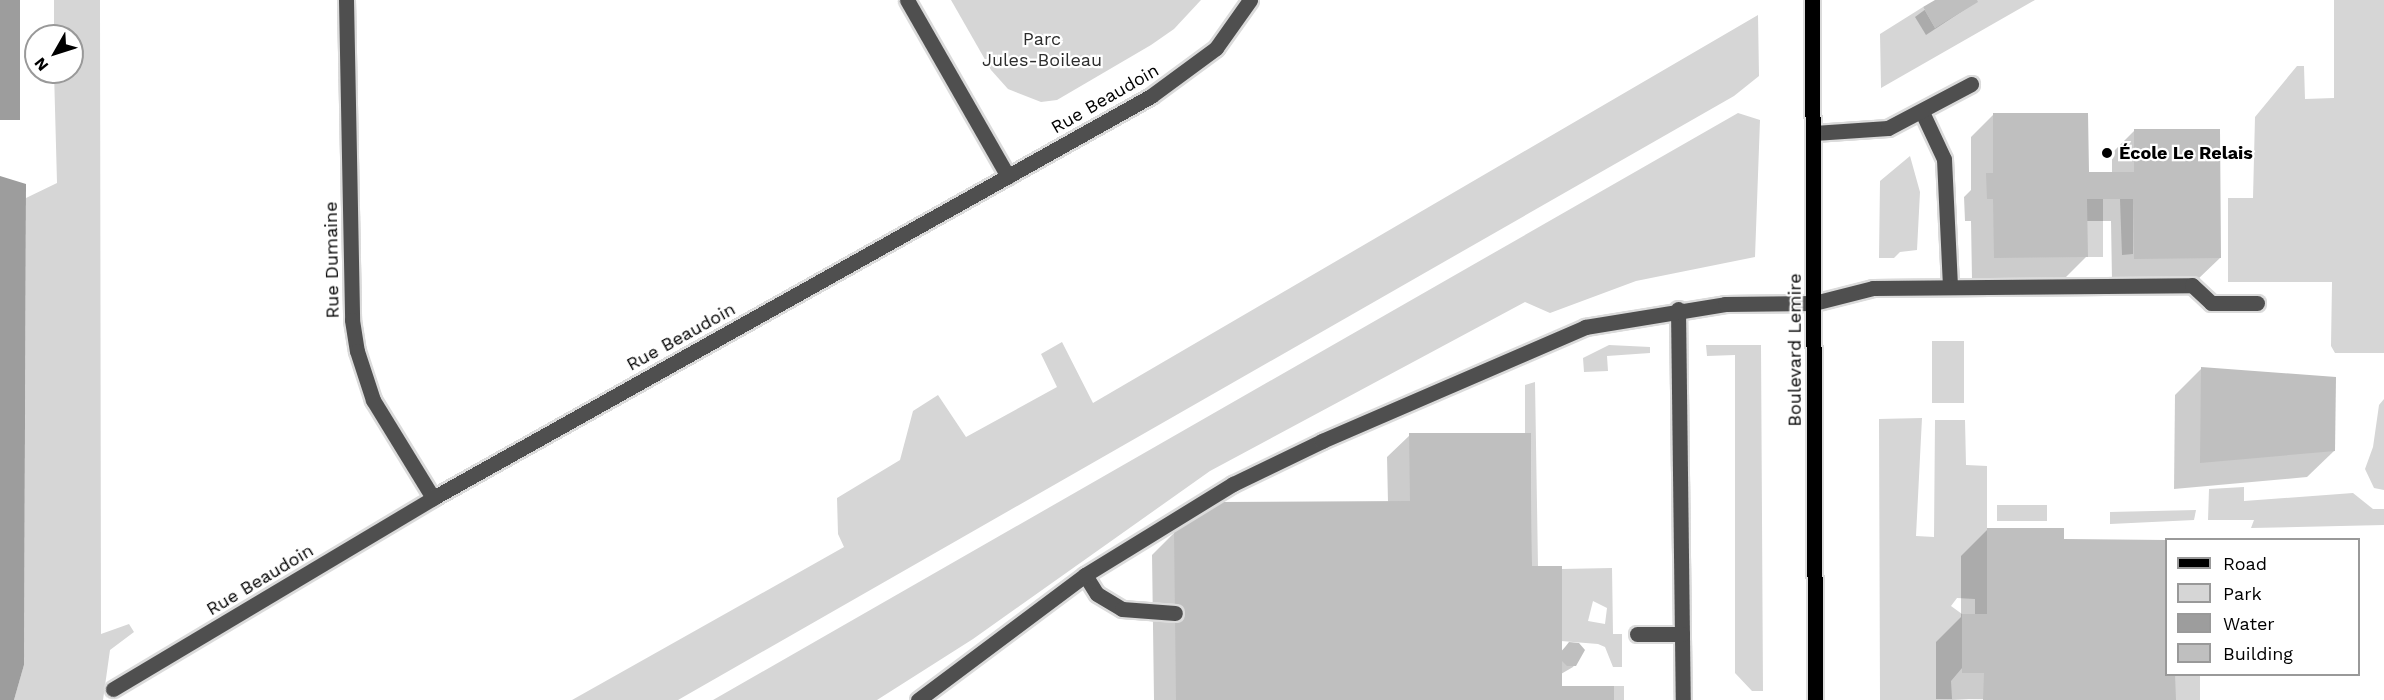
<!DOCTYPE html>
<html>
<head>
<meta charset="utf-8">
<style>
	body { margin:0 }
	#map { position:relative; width:2384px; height:700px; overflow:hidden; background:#fff; font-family:"Work Sans",sans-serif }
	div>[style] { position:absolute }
	.green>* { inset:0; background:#d6d6d6; transform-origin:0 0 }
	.water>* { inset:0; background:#9d9d9d; transform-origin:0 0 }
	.shadow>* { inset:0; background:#0003 }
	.building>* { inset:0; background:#bfbfbf }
	.roads { filter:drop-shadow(2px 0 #dbdbdb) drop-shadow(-2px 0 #dbdbdb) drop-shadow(0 2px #dbdbdb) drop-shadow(0 -2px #dbdbdb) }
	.minor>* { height:15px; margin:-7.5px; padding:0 7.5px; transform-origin:7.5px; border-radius:7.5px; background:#4f4f4f }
	.major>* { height:15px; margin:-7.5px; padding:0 7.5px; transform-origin:7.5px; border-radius:7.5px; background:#000 }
	.dots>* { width:16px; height:16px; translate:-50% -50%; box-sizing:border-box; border:3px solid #fff; border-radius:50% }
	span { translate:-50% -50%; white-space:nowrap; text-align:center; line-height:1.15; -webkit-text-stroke:4.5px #fff; paint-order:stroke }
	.park-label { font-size:18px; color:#2d2d2d }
	.street-label { font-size:18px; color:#000 }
	.poi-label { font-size:18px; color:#000; font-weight:700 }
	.left { translate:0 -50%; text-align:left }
	.legend { position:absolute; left:2165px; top:538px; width:195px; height:138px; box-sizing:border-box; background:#fff; border:2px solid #999; margin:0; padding:8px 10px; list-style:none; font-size:18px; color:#000 }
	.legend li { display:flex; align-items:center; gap:12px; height:30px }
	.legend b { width:30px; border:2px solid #999 }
	.north { position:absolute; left:24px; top:24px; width:60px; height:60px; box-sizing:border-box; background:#fff; border:2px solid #999; border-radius:50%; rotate:231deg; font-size:16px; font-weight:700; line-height:24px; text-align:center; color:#000 }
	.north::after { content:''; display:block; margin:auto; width:21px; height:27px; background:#000; clip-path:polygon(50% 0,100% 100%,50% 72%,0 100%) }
</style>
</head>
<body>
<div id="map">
	<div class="green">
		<div style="clip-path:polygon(54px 0,100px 0,101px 634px,129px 624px,134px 632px,110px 650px,103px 700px,14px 700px,24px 665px,26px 198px,57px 183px,54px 72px,72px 72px,72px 36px,54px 36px)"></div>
		<div style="clip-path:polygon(951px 0,1201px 0,1174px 29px,1151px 45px,1057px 100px,1041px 102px,1008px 89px,991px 70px)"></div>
		<div style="clip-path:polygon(1977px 0,2035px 0,1881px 88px,1880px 34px,1923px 7px,1935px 28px)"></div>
		<div style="clip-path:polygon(2334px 0,2384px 0,2384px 353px,2335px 353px,2331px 346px,2332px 282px,2228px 282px,2228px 198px,2253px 198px,2255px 117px,2297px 66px,2304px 66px,2305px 99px,2334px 98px)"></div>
		<div style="clip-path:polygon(1758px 15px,1759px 76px,1734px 96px,678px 700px,572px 700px,844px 547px,838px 534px,837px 498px,900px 460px,913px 411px,938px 395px,966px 437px,1057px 387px,1041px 354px,1062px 342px,1093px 403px)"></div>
		<div style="clip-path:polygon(1738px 113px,1760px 120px,1755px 257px,1636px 281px,1550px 313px,1525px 302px,1210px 471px,973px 639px,877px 700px,713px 700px)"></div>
		<div style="clip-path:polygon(1910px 156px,1920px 192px,1917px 250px,1900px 252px,1894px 258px,1879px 258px,1880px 181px)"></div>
		<div style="left:2087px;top:199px;width:16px;height:58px"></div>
		<div style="clip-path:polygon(2120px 199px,2133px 199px,2133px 254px,2122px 255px)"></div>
		<div style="left:1932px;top:341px;width:32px;height:62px"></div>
		<div style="clip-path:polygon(1609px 345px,1650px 347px,1650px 353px,1607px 356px,1608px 371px,1584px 372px,1583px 358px)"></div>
		<div style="clip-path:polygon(1706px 345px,1761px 345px,1763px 691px,1752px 691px,1735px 673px,1735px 355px,1707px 356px)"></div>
		<div style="clip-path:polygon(1535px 382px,1538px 566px,1532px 566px,1531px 433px,1525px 433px,1525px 385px)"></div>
		<div style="clip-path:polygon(2384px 399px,2384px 490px,2374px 488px,2365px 469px,2373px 447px,2379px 405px)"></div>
		<div style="clip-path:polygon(1922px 418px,1916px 536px,1934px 537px,1935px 420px,1965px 420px,1966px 465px,1987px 466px,1987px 614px,1975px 614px,1975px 599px,1957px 598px,1951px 606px,1962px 614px,1962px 668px,1951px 681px,1952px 699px,1969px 700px,1880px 700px,1879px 419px)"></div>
		<div style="clip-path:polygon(2244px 487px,2244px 501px,2353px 493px,2373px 509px,2384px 509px,2384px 525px,2251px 528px,2254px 520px,2208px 520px,2209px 489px)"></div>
		<div style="left:1997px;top:505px;width:50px;height:16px"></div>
		<div style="clip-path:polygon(2196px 510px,2194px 520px,2110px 524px,2110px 512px)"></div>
		<div style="clip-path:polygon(evenodd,1612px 568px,1613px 634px,1622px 634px,1622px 667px,1613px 667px,1605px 647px,1598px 644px,1561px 641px,1561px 569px,1612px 568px,1593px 601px,1607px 608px,1605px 624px,1588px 621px,1593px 601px)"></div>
		<div style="left:2175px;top:675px;width:25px;height:25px"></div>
		<div style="left:1614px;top:686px;width:10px;height:14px"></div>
	</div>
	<div class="water">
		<div style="left:0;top:0;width:20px;height:120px"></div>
		<div style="clip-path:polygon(0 176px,26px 184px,24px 665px,14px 700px,0 700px)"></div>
	</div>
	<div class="shadow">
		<div style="clip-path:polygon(1938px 0,1975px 0,1976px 2px,1926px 35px,1915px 17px)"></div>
		<div style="clip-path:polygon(1994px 114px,2087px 174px,2112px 173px,2112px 153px,2134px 131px,2220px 258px,2197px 280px,2112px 281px,2111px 221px,2086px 221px,2087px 256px,2064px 279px,1972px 280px,1971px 221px,1965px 221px,1964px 197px,1971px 190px,1971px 137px)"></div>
		<div style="clip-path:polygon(2201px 369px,2334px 451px,2307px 477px,2174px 489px,2175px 395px)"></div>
		<div style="clip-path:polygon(1410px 435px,1531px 567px,1560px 652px,1570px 643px,1584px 651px,1573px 667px,1561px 674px,1561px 688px,1612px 700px,1154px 700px,1152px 555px,1175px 532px,1388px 503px,1387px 457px)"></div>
		<div style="clip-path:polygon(1987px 530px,2062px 541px,2166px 541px,2166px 674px,2174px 700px,1936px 699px,1936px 642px,1961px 617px,1961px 556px)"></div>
	</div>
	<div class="building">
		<div style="clip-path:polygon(1935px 0,1977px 0,1978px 2px,1935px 28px,1923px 7px)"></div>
		<div style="clip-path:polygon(1993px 113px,2088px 113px,2089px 172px,2134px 172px,2134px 129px,2220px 129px,2221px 258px,2134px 259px,2133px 199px,2087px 199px,2088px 257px,1994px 258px,1993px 199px,1987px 199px,1986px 173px,1993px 173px)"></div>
		<div style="clip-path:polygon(2201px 367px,2336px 377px,2335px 451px,2200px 463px)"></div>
		<div style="clip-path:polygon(1409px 433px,1531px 433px,1532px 566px,1562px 566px,1562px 651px,1569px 642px,1579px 643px,1585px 650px,1576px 666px,1567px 666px,1562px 661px,1562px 686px,1614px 686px,1614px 700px,1176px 700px,1174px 531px,1220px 502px,1410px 501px)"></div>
		<div style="clip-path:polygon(1987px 528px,2064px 528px,2064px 539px,2166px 540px,2166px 674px,2175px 674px,2176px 700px,1983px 700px,1984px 673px,1962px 673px,1962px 614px,1987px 614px)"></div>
	</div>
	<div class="roads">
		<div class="minor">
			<div style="left:346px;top:0;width:320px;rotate:88.9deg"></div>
			<div style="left:352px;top:320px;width:31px;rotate:81deg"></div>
			<div style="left:357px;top:351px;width:52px;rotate:71.9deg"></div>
			<div style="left:373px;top:400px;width:115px;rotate:58.5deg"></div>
			<div style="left:907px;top:0;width:203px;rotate:60.2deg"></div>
			<div style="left:1922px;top:112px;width:52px;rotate:64.9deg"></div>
			<div style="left:1944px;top:159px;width:128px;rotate:87.3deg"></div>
			<div style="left:1814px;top:133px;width:74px;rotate:-3.9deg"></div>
			<div style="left:1888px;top:128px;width:94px;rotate:-27.9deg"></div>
			<div style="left:1678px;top:309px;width:391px;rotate:89.3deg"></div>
			<div style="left:1085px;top:575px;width:22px;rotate:58deg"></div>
			<div style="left:1097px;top:594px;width:29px;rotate:31deg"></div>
			<div style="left:1122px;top:609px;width:53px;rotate:4.3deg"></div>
			<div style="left:1637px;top:634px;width:45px"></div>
			<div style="left:113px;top:689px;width:373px;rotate:-30.8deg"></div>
			<div style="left:433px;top:498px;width:823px;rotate:-29.24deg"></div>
			<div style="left:1151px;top:96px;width:81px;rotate:-36.4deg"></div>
			<div style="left:1216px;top:48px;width:59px;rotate:-54.7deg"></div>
			<div style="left:918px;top:700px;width:209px;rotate:-36.8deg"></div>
			<div style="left:1085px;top:575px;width:174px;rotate:-31.6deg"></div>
			<div style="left:1233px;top:484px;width:99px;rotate:-25.8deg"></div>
			<div style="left:1322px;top:441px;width:287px;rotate:-23.4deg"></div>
			<div style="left:1585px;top:327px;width:142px;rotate:-9.3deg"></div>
			<div style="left:1725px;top:304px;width:89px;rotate:-0.6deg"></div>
			<div style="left:1814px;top:303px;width:61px;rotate:-14.3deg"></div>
			<div style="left:1873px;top:288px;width:319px;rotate:-0.5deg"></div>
			<div style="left:2192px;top:285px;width:26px;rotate:43deg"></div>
			<div style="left:2211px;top:303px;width:46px"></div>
		</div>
		<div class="major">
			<div style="left:1812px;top:0;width:700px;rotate:89.75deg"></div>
		</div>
	</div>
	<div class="dots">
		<div style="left:2107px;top:153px;background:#000"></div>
	</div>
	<div class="park-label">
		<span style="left:1042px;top:50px">Parc<br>Jules-Boileau</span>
	</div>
	<div class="street-label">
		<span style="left:1105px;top:99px;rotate:-30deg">Rue Beaudoin</span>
		<span style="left:332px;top:260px;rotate:-91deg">Rue Dumaine</span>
		<span style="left:681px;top:337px;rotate:-29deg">Rue Beaudoin</span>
		<span style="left:1795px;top:350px;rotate:-90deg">Boulevard Lemire</span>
		<span style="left:260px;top:580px;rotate:-31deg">Rue Beaudoin</span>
	</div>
	<div class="poi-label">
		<span class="left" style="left:2119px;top:153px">École Le Relais</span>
	</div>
	<ul class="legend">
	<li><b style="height:8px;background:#000"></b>Road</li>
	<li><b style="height:16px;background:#d6d6d6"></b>Park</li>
	<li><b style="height:16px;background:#9d9d9d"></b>Water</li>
	<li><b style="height:16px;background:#bfbfbf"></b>Building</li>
	</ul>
	<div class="north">N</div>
</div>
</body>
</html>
